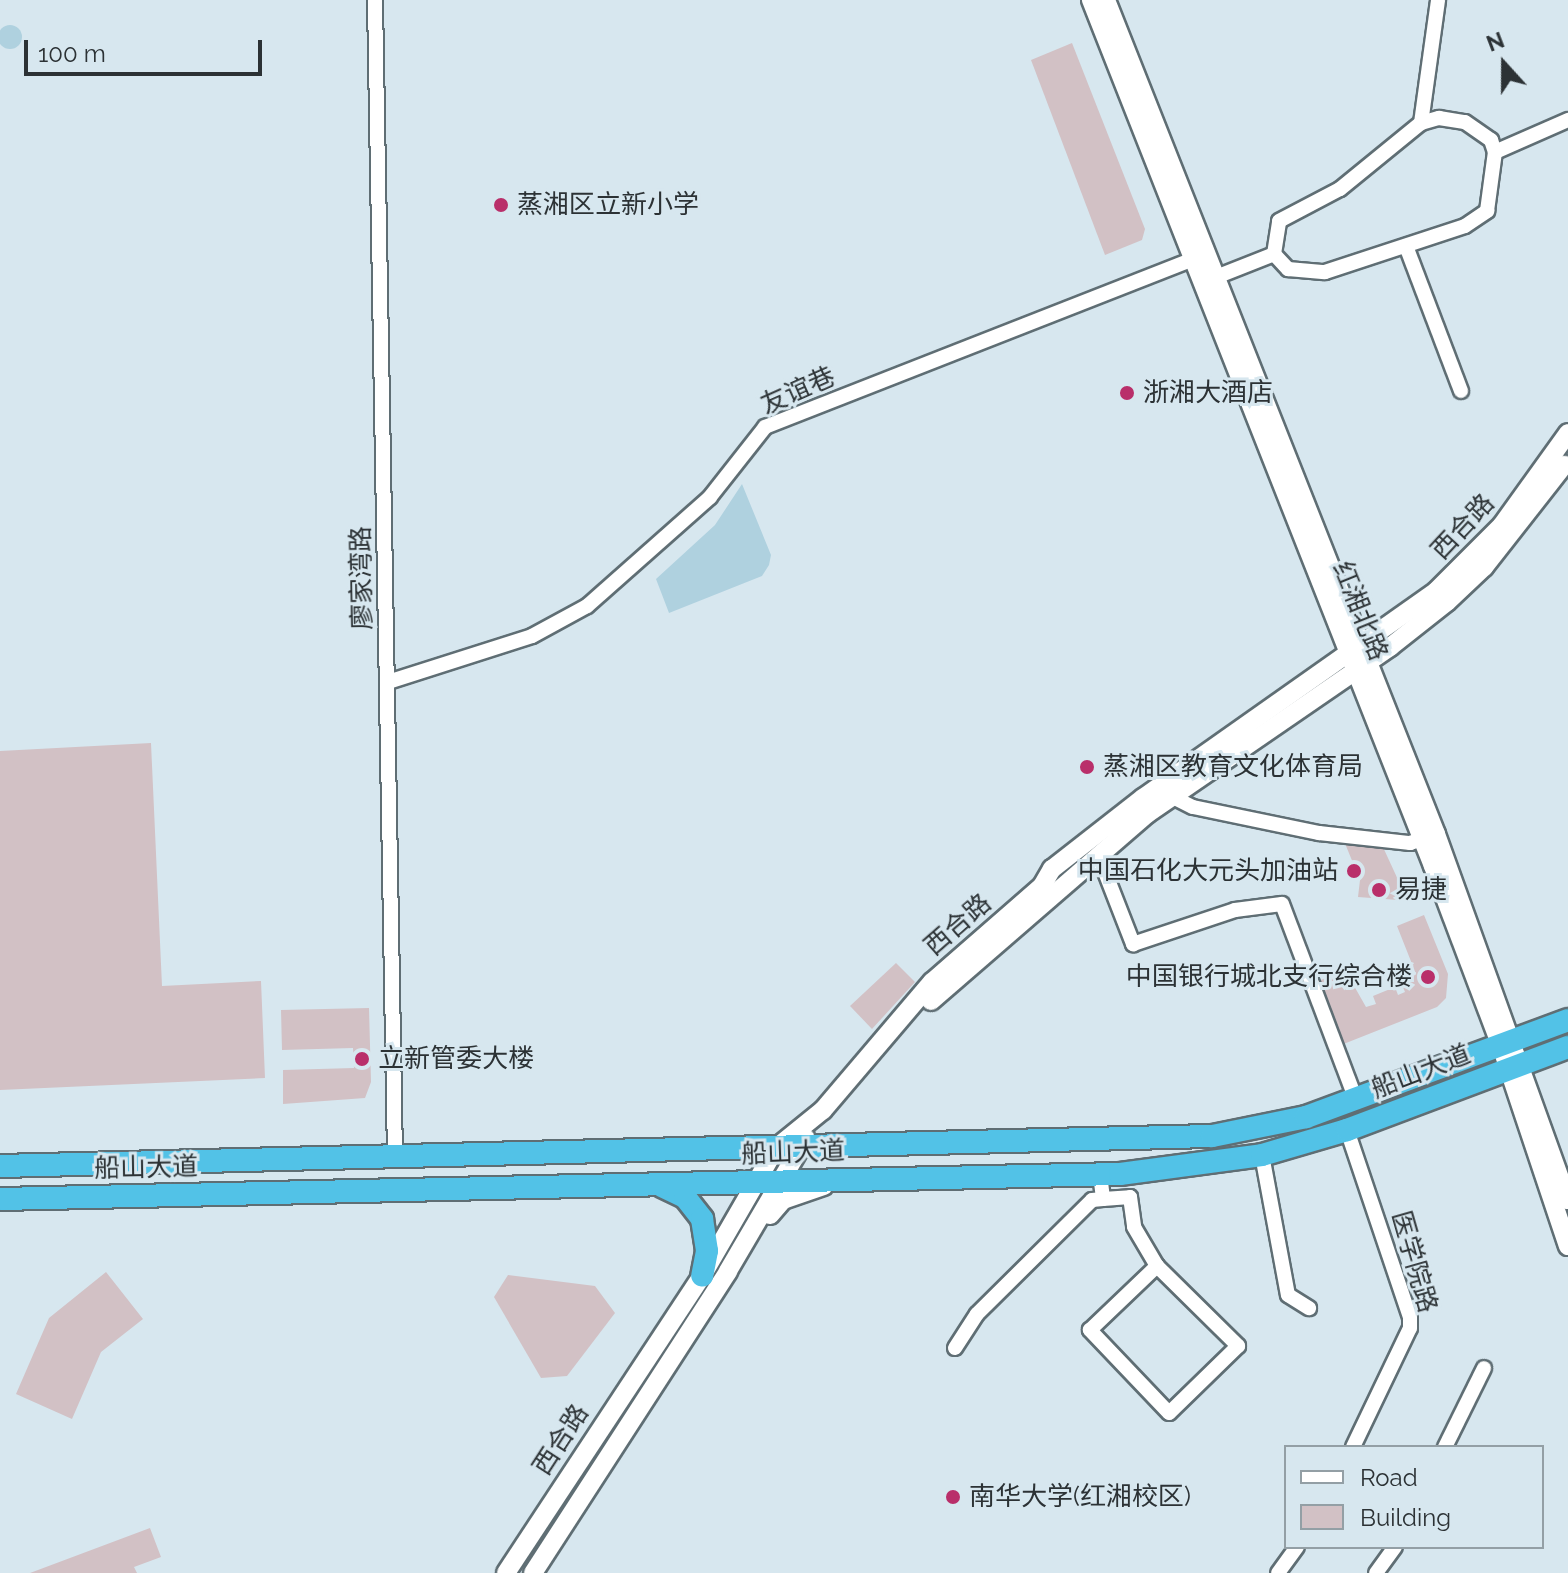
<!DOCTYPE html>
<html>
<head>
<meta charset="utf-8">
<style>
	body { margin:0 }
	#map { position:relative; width:1568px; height:1573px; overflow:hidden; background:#d7e7ef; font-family:Raleway,"Noto Sans SC",sans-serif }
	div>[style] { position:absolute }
	.green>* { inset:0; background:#afd1df }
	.round { border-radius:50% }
	.building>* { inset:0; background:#d2c1c5 }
	.roads { filter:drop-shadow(2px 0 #5f6e74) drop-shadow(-2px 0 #5f6e74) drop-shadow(0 2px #5f6e74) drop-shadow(0 -2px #5f6e74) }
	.minor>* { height:14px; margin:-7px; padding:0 7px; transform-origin:7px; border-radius:7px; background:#fff }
	.secondary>* { height:18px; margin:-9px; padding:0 9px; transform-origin:9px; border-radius:9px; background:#fff }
	.trunk>* { height:22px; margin:-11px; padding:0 11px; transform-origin:11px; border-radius:11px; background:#52c2e7 }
	.dots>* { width:22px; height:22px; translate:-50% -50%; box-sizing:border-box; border:4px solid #d7e7ef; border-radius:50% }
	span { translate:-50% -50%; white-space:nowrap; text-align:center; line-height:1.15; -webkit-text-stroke:6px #d7e7ef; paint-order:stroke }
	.poi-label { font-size:26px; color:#2c3235 }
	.left { translate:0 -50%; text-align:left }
	.right { translate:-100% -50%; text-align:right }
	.street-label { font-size:26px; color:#2c3235 }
	.legend { position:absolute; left:1284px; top:1445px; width:260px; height:104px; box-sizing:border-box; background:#d7e7ef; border:2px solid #939fa5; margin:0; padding:10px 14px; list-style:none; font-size:24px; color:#2c3235 }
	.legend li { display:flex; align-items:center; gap:16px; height:40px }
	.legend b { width:40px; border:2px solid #939fa5 }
	.north { position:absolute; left:1464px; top:24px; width:80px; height:80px; -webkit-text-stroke:6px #d7e7ef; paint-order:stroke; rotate:339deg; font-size:22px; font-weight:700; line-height:32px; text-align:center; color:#2c3235 }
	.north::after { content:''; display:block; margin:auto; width:28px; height:36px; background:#2c3235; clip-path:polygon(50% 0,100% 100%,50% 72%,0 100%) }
	.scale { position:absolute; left:24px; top:40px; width:238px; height:36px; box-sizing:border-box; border:4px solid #2c3235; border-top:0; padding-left:10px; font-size:24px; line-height:28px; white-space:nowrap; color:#2c3235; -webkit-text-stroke:6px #d7e7ef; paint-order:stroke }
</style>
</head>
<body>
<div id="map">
	<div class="green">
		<div class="round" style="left:-2px;top:25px;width:24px;height:24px"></div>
		<div style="clip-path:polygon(742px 484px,771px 555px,769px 565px,762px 576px,669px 613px,656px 579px,715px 525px)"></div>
	</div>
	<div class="building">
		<div style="clip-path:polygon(1072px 43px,1145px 229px,1142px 240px,1105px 255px,1031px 60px)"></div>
		<div style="clip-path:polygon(151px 743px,162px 986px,261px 981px,265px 1078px,0 1090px,0 751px)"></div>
		<div style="clip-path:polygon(1344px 841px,1382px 845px,1400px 884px,1398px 900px,1358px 897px,1360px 880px)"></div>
		<div style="clip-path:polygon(1424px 915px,1448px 974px,1446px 998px,1437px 1007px,1341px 1045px,1316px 982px,1345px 970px,1366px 1007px,1376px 1004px,1373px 996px,1395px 987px,1398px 995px,1405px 992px,1400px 980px,1416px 974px,1397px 926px)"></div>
		<div style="clip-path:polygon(896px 963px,915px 982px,872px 1029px,850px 1006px)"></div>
		<div style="clip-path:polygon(369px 1008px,371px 1082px,365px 1098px,283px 1104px,283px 1070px,354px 1068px,353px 1048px,282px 1050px,281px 1010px)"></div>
		<div style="clip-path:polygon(106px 1272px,143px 1319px,101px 1352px,72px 1419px,16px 1394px,49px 1318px)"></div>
		<div style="clip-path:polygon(508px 1275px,595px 1286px,615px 1313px,567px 1376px,541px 1378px,494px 1297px)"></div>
		<div style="clip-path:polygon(150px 1528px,161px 1557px,134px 1567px,137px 1573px,30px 1573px)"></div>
	</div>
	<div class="roads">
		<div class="minor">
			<div style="left:375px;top:0;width:1156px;rotate:89.01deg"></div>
			<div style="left:1421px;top:123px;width:19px;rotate:-16deg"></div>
			<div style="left:1439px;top:118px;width:26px;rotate:9deg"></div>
			<div style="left:1465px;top:122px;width:32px;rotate:35deg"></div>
			<div style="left:1491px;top:140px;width:13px;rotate:72deg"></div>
			<div style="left:1406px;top:246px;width:155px;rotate:69.2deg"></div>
			<div style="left:1274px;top:254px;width:21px;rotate:47deg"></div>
			<div style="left:1288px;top:269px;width:37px;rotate:5deg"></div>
			<div style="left:1325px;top:272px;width:147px;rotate:-18.2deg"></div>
			<div style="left:1465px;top:226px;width:27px;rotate:-34deg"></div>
			<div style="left:1487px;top:211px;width:60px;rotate:-82.3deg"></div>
			<div style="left:1495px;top:152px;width:80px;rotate:-23.7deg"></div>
			<div style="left:1216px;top:277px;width:62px;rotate:-21.6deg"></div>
			<div style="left:1274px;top:254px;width:33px;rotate:-81deg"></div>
			<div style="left:1279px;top:221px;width:69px;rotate:-27.7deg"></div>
			<div style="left:1340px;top:189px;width:104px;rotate:-39.2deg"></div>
			<div style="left:1421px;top:123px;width:124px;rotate:-82.1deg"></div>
			<div style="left:388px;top:682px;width:151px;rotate:-17.7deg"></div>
			<div style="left:532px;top:636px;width:63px;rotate:-28.6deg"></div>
			<div style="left:587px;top:606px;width:164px;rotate:-41.5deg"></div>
			<div style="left:710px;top:497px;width:89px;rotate:-51.8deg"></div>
			<div style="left:765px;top:427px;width:460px;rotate:-21.4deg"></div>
			<div style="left:1165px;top:793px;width:31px;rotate:27deg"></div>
			<div style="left:1193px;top:807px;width:129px;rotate:11.7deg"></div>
			<div style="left:1319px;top:833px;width:92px;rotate:6.3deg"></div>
			<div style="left:1410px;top:843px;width:22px;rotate:-18deg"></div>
			<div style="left:1098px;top:854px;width:97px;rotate:68.7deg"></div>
			<div style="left:1133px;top:944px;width:108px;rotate:-18.4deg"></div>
			<div style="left:1235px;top:910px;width:47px;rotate:-7.3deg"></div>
			<div style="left:1282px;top:904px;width:210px;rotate:69.3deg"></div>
			<div style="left:1347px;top:1130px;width:197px;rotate:71.4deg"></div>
			<div style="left:1410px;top:1317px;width:11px;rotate:90deg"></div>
			<div style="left:1410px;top:1328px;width:132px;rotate:115.6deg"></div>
			<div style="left:1262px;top:1155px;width:142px;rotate:79.5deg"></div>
			<div style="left:1288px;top:1295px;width:25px;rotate:32deg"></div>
			<div style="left:1100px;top:1174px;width:25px;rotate:83deg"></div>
			<div style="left:1103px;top:1199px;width:27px;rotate:-4deg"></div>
			<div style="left:1130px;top:1197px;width:30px;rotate:82deg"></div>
			<div style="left:1134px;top:1227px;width:45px;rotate:59.5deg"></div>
			<div style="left:1157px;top:1266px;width:114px;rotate:44.6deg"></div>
			<div style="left:1238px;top:1346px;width:96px;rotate:135.8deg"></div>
			<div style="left:1169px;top:1413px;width:115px;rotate:-133.6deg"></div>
			<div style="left:1090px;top:1330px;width:93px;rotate:-43.7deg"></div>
			<div style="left:955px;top:1348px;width:40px;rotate:-57.1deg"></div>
			<div style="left:977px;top:1314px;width:162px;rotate:-44.7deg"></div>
			<div style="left:1092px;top:1200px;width:11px;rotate:-5deg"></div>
			<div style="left:1445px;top:1447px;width:88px;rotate:-63.7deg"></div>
			<div style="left:1278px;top:1573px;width:32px;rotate:-54deg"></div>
			<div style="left:1376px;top:1573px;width:32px;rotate:-54deg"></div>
		</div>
		<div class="secondary">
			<div style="left:1091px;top:0;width:931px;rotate:68.45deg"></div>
			<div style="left:1433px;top:866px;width:192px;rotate:69.3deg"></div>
			<div style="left:1501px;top:1046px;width:211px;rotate:71.5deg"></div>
			<div style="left:1106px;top:0;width:897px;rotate:68.41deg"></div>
			<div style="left:1436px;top:834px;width:389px;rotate:70.2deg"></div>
			<div style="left:931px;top:1001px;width:286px;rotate:-40.9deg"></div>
			<div style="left:1147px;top:814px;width:295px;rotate:-34.5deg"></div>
			<div style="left:1390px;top:647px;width:73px;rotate:-38.3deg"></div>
			<div style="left:1447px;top:602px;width:51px;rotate:-43.4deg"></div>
			<div style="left:1484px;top:567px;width:130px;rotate:-51.9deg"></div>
			<div style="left:770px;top:1215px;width:20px;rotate:-49deg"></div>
			<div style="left:783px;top:1200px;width:43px;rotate:-18.9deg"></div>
			<div style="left:506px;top:1573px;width:356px;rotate:-56.6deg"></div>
			<div style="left:702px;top:1276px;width:148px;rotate:-60deg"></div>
			<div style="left:776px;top:1148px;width:60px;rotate:-39deg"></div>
			<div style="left:823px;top:1110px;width:168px;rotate:-49.6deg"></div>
			<div style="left:932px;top:982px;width:146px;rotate:-41.1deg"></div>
			<div style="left:1042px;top:886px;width:20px;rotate:-60deg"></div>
			<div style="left:1052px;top:869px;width:115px;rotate:-38deg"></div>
			<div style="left:1143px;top:798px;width:359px;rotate:-35.2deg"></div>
			<div style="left:1436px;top:591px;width:93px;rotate:-45deg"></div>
			<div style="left:1502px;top:525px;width:113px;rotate:-54.3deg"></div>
			<div style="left:533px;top:1573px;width:359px;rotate:-57.1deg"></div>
			<div style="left:728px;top:1271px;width:154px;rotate:-59.6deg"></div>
		</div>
		<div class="trunk">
			<div style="left:0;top:1166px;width:1212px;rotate:-1.42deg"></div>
			<div style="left:1212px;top:1136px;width:96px;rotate:-11.4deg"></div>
			<div style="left:1306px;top:1117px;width:279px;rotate:-20.3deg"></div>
			<div style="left:662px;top:1186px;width:25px;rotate:26deg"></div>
			<div style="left:685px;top:1197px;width:28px;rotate:52deg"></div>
			<div style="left:702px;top:1219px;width:32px;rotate:81deg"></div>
			<div style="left:707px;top:1251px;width:25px;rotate:101deg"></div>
			<div style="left:0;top:1199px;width:1120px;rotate:-1.28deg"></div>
			<div style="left:1120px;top:1174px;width:143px;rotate:-7.6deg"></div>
			<div style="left:1262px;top:1155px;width:89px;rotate:-16.4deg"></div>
			<div style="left:1347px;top:1130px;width:236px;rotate:-20.6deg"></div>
		</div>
	</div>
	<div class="dots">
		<div style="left:501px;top:205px;background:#b92f6a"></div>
		<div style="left:1127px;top:393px;background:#b92f6a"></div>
		<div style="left:1087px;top:767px;background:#b92f6a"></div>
		<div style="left:1354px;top:871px;background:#b92f6a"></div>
		<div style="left:1379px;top:890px;background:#b92f6a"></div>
		<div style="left:1428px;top:977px;background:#b92f6a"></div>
		<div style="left:362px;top:1059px;background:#b92f6a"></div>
		<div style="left:953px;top:1497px;background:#b92f6a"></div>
	</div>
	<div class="poi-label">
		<span class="left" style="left:517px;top:205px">蒸湘区立新小学</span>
		<span class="left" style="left:1143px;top:393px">浙湘大酒店</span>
		<span class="left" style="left:1103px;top:767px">蒸湘区教育文化体育局</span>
		<span class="right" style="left:1338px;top:871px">中国石化大元头加油站</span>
		<span class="left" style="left:1395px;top:890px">易捷</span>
		<span class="right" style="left:1412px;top:977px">中国银行城北支行综合楼</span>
		<span class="left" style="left:378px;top:1059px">立新管委大楼</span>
		<span class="left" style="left:969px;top:1497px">南华大学(红湘校区)</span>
	</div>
	<div class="street-label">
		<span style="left:798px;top:391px;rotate:-24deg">友谊巷</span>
		<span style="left:1463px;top:527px;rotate:-47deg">西合路</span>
		<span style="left:362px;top:578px;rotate:-91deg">廖家湾路</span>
		<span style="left:1360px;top:611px;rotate:68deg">红湘北路</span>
		<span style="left:958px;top:925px;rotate:-41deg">西合路</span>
		<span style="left:1421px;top:1072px;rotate:-21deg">船山大道</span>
		<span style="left:793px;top:1153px;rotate:-2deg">船山大道</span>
		<span style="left:146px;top:1168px;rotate:-1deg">船山大道</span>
		<span style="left:1414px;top:1262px;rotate:74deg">医学院路</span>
		<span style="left:561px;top:1440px;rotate:-57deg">西合路</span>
	</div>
	<ul class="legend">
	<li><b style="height:10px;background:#fff"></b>Road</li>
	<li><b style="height:22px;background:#d2c1c5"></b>Building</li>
	</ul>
	<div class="north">N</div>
	<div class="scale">100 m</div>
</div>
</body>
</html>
